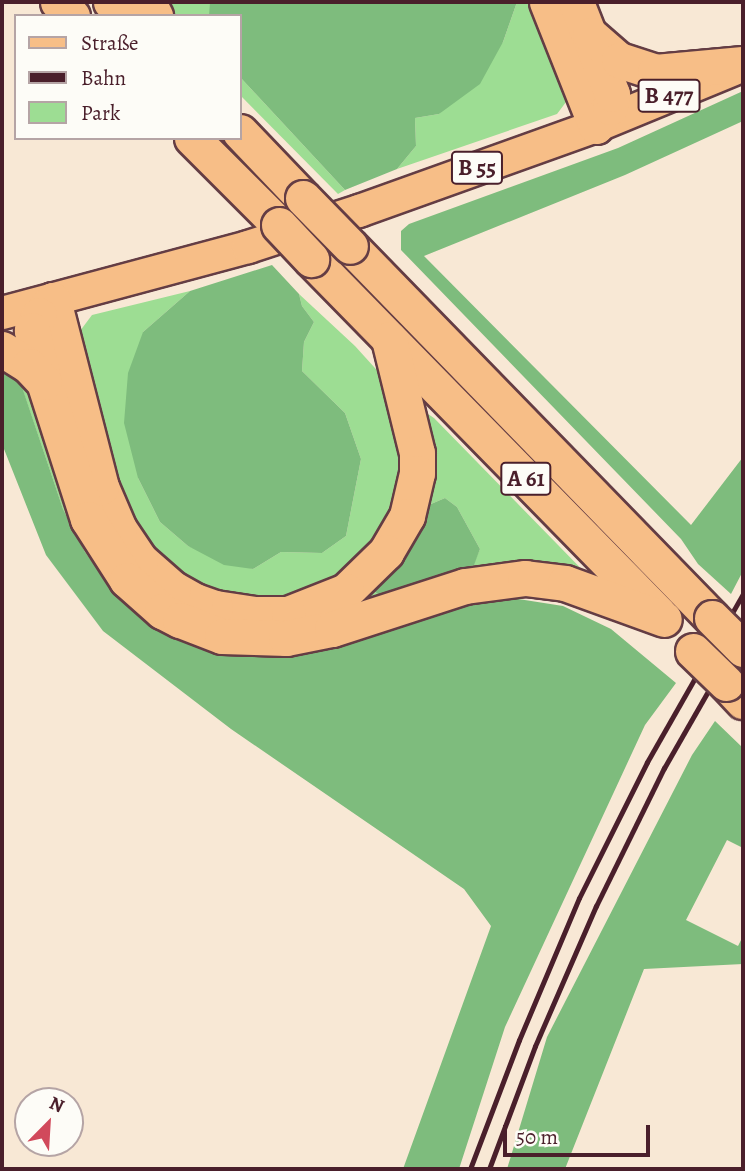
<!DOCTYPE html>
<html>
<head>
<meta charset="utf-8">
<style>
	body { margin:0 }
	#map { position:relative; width:745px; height:1171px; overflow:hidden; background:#f8e8d5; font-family:Alegreya,serif }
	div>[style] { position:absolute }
	.green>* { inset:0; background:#9ddd93 }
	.forest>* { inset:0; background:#7ebc7d }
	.roads { filter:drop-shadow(2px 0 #643d44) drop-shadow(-2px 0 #643d44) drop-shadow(0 2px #643d44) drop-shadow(0 -2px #643d44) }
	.primary>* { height:32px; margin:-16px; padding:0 16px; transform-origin:16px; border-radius:16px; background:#f7be87 }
	.motorway>* { height:35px; margin:-17.5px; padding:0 17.5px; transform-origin:17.5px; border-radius:17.5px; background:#f7be87 }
	.rail>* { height:5px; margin:-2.5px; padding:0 2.5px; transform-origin:2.5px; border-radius:2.5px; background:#4a1f2b }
	.bridges { filter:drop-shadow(2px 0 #643d44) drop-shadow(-2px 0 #643d44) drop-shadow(0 2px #643d44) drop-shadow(0 -2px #643d44) }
	.motorway-bridge>* { height:35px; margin:-17.5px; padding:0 17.5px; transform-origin:17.5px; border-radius:17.5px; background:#f7be87 }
	span { translate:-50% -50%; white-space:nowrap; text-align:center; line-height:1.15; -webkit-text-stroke:6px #fdfcf7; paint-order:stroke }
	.shield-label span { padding:2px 5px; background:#fdfcf7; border:2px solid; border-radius:5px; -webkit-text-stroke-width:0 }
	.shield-label { font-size:23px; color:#4a1f2b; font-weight:700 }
	.frame { position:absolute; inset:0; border:4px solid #4a1f2b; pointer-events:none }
	.legend { position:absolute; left:14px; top:14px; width:228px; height:126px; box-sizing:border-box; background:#fdfcf7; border:2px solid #b5a4a5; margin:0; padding:9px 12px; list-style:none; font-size:21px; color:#4a1f2b }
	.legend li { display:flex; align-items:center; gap:14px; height:35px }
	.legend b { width:35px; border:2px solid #b5a4a5 }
	.north { position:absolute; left:14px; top:1087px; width:70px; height:70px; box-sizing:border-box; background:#fdfcf7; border:2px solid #b5a4a5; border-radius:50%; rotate:24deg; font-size:19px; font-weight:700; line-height:28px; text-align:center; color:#4a1f2b }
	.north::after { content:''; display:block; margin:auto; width:24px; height:32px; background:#d1495b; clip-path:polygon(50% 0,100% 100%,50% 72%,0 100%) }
	.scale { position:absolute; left:503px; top:1125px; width:147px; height:32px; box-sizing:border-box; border:4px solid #4a1f2b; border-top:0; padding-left:9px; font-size:21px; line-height:24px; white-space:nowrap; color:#4a1f2b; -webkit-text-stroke:5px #fdfcf7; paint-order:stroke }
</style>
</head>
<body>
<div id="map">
	<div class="green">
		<div style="clip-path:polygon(160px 2px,210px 2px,211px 12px,209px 16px,168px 16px)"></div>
		<div style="clip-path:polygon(517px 2px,536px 2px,566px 80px,566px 102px,557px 114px,397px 169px,416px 146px,415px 118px,439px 114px,503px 42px)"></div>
		<div style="clip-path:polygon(240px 77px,345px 190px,338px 194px,240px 95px)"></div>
		<div style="clip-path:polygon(190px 291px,143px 332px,138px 478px,160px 522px,188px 546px,253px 569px,281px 552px,322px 553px,346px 536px,361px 459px,345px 413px,302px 371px,304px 342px,314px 322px,302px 306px,299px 294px,355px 346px,384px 378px,398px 405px,404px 499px,355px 576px,276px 604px,187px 586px,121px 515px,77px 335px,92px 315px)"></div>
		<div style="clip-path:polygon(26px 375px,199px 639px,258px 655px,203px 647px,114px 591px,85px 552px,63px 509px,18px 376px)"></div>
		<div style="clip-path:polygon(63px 381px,94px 491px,111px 531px,134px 563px,160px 589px,189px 607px,224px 619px,257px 623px,298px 618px,332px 607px,375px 578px,369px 587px,379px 595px,396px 593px,473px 565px,480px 549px,457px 507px,445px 498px,431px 504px,398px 548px,421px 495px,424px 443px,416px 406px,434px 418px,600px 588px,542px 570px,510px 571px,475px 576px,323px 625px,261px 631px,229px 629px,198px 621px,148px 589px,124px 565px,102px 533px,86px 495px,54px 383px)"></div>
	</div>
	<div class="forest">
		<div style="clip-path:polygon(210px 2px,517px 2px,503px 42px,480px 84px,439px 114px,415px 118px,416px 146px,397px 169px,345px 190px,240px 77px,240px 16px,209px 16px)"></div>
		<div style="clip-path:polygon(743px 91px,743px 121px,625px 175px,424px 256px,691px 525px,743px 457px,743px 571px,731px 594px,698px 564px,681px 539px,401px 250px,401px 231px,409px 224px,618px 148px)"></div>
		<div style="clip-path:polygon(272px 265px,299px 294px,302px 306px,314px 322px,304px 342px,302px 371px,345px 413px,361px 459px,346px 536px,322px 553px,281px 552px,253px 569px,224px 565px,188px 546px,160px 522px,138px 478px,124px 423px,128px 373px,143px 332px,190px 291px)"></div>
		<div style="clip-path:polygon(2px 366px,18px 375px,63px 509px,85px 552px,114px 591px,203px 647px,258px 655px,325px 649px,448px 609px,512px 598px,563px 606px,611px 629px,676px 683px,645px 725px,505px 1027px,459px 1169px,403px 1169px,491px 926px,464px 889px,231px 729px,103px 631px,46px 555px,2px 444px)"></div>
		<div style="clip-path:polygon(445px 498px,457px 507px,480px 549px,474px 565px,396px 593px,379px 595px,369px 587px,431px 504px)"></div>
		<div style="clip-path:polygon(715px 721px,743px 748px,743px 848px,727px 840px,686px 920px,738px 946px,743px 936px,743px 964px,644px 969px,565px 1169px,507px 1169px,547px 1037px,692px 755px)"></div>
	</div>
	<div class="roads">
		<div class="primary">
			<div style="left:2px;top:313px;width:255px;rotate:-15deg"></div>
			<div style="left:248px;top:247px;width:117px;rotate:-18deg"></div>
			<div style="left:359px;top:211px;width:252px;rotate:-19.7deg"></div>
			<div style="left:596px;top:126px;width:147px;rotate:-22.4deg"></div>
		</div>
		<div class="motorway">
			<div style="left:58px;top:2px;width:20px;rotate:45deg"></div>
			<div style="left:111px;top:2px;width:20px;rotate:45deg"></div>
			<div style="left:148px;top:2px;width:16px;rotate:63deg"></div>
			<div style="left:547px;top:2px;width:133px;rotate:68.4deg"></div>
			<div style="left:596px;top:126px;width:24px;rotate:-54deg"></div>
			<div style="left:610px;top:107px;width:13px;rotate:-81deg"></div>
			<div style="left:612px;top:94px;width:99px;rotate:-111.4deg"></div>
			<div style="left:590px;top:35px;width:38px;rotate:41deg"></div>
			<div style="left:619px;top:60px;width:38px;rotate:18deg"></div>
			<div style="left:655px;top:72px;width:88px;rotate:-5.2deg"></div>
			<div style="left:240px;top:132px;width:91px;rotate:46.3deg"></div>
			<div style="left:192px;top:138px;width:123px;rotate:45deg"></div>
			<div style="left:350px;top:246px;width:519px;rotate:45.78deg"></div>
			<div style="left:311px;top:259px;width:497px;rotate:45.6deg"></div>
			<div style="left:389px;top:339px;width:117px;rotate:76.2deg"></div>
			<div style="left:417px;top:453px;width:20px;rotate:90deg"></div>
			<div style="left:417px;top:473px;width:44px;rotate:103.1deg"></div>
			<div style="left:407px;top:516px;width:42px;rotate:120.3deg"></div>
			<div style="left:386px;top:552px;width:56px;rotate:135.7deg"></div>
			<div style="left:346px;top:591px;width:62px;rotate:158.4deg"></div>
			<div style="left:288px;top:614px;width:33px;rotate:180deg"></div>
			<div style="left:255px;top:614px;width:40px;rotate:-171.5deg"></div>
			<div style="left:215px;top:608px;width:21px;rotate:-161deg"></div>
			<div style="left:195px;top:601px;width:25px;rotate:-151deg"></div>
			<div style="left:173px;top:589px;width:44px;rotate:-138.7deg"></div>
			<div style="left:140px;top:560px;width:37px;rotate:-124deg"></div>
			<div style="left:119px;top:529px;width:46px;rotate:-113.2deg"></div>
			<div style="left:101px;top:487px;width:193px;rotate:-104.4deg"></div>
			<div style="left:53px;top:300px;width:21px;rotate:133deg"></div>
			<div style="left:39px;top:315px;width:17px;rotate:115deg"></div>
			<div style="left:32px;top:330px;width:53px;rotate:77deg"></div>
			<div style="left:44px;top:382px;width:144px;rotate:72.2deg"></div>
			<div style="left:88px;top:519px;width:72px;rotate:57.4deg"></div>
			<div style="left:127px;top:580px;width:47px;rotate:41.5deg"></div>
			<div style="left:162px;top:611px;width:20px;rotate:27deg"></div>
			<div style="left:180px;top:620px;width:45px;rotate:20.9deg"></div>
			<div style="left:222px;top:636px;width:64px;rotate:1.8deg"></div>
			<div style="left:286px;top:638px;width:47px;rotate:-11.1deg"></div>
			<div style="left:332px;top:629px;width:140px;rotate:-17.9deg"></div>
			<div style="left:465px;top:586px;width:61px;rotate:-7.6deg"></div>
			<div style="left:525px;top:578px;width:40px;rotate:7.1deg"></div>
			<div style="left:565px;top:583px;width:105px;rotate:20deg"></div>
			<div style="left:2px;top:349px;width:32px;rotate:32deg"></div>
			<div style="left:29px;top:366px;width:22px;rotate:47deg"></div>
			<div style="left:726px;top:683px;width:25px;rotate:47deg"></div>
		</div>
	</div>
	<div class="rail">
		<div style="left:470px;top:1169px;width:138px;rotate:-69.2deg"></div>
		<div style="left:519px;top:1040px;width:154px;rotate:-67.1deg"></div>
		<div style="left:579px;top:898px;width:152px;rotate:-63.4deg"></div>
		<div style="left:647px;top:762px;width:193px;rotate:-60.3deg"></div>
		<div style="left:489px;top:1169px;width:131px;rotate:-69.5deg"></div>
		<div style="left:535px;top:1046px;width:153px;rotate:-66.5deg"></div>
		<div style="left:596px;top:906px;width:154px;rotate:-63.8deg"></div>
		<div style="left:664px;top:768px;width:159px;rotate:-60.2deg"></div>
	</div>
	<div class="bridges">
		<div class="motorway-bridge">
			<div style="left:303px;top:198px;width:67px;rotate:45.6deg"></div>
			<div style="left:279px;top:225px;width:47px;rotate:46.7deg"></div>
			<div style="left:712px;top:618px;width:44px;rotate:45deg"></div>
			<div style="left:693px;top:651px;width:46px;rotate:44.1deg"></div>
		</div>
	</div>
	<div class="shield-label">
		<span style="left:669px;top:96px">B 477</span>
		<span style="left:477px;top:168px">B 55</span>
		<span style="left:526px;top:479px">A 61</span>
	</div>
	<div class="frame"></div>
	<ul class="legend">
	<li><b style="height:9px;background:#f7be87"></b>Straße</li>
	<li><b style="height:9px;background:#4a1f2b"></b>Bahn</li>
	<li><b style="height:19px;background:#9ddd93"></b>Park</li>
	</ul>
	<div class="north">N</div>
	<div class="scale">50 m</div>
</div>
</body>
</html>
